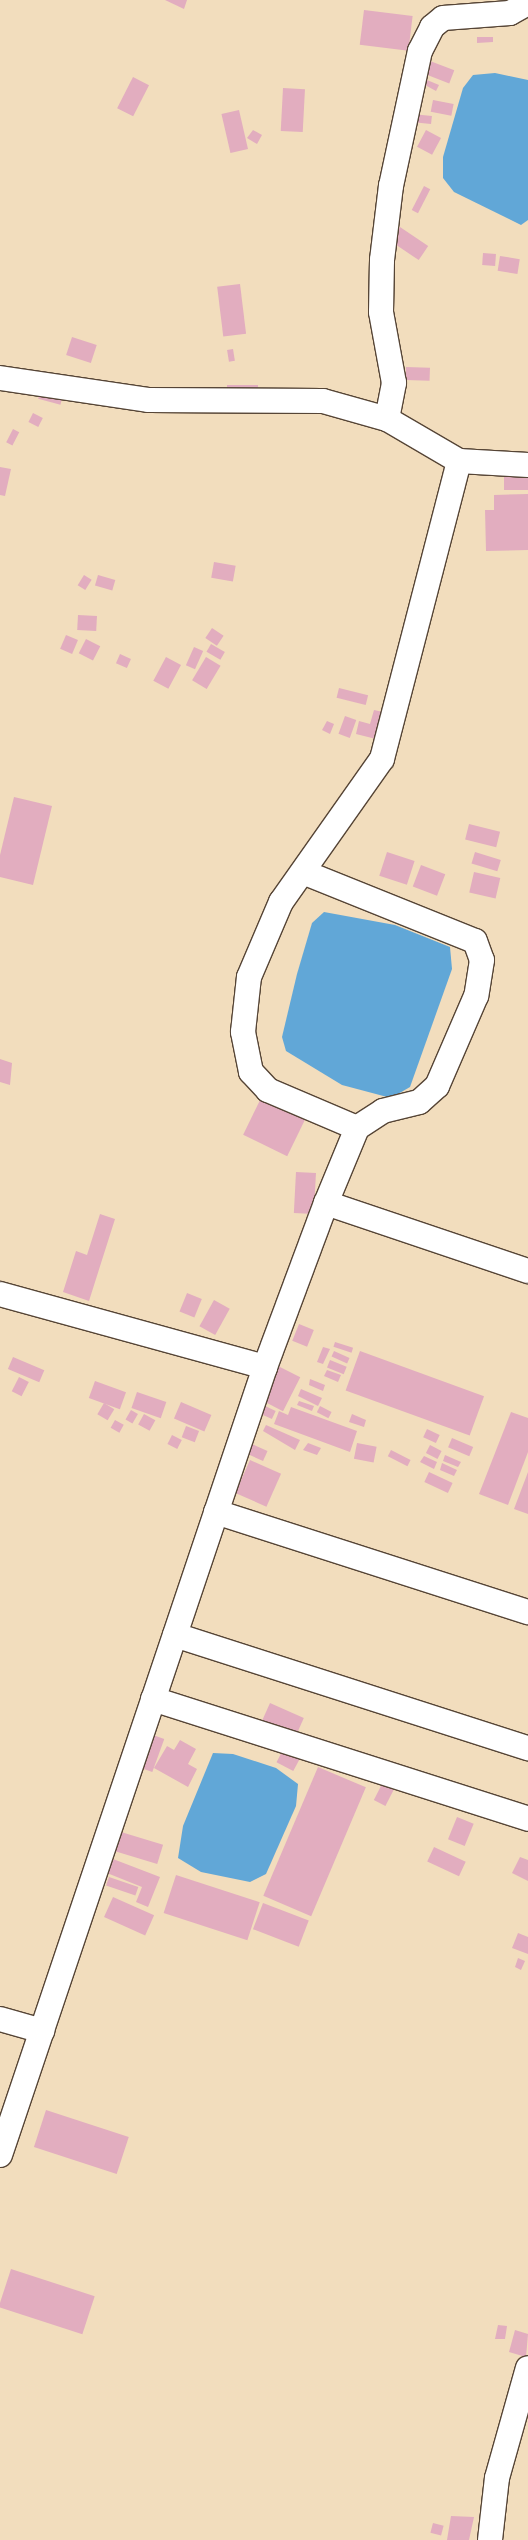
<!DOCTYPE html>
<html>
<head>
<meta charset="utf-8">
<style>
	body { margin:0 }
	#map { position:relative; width:528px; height:2540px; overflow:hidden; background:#f2ddbd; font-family:Alegreya,serif }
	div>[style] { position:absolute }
	.water>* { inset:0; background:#61a7d7 }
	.building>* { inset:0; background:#e2adbf; transform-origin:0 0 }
	.roads { filter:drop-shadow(1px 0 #564536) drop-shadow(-1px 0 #564536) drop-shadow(0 1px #564536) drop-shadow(0 -1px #564536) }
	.street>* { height:24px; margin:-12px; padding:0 12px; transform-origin:12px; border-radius:12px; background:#fff }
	span { translate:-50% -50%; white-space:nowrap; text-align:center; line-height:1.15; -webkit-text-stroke:4.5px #fbf7ec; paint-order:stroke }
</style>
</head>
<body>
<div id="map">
	<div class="water">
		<div style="clip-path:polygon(495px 73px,528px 80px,528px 220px,521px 225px,454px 192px,443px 178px,443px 157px,463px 88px,473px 75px)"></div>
		<div style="clip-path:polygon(324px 912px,395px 925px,450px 947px,452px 969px,410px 1087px,391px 1098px,342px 1085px,286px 1051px,282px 1037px,297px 974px,312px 923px)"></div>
		<div style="clip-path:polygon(213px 1753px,233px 1754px,276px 1768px,298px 1784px,296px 1806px,266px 1874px,250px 1882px,201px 1872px,178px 1858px,183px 1826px)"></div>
	</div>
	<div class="building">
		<div style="clip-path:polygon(165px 0,187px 0,184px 9px)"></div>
		<div style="left:364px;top:10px;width:49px;height:35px;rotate:7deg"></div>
		<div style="clip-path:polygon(477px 37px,493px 37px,493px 42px,477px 43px)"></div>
		<div style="left:430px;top:61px;width:26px;height:14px;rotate:21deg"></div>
		<div style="left:133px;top:77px;width:18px;height:35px;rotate:27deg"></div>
		<div style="clip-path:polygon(427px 80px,439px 85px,436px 91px,425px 85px)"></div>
		<div style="left:283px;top:88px;width:22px;height:43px;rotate:3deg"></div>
		<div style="left:433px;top:100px;width:21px;height:12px;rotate:11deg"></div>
		<div style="left:239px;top:110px;width:40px;height:18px;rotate:77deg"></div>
		<div style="left:412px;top:114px;width:20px;height:8px;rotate:6deg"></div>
		<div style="clip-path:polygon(253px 130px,262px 135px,257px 144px,247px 138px)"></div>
		<div style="left:426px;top:130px;width:17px;height:19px;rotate:28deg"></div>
		<div style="left:424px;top:186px;width:7px;height:27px;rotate:27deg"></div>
		<div style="left:400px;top:227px;width:34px;height:17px;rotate:34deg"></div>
		<div style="left:483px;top:253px;width:13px;height:12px;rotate:4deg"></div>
		<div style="left:500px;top:256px;width:20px;height:15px;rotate:9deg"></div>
		<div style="left:240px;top:284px;width:50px;height:23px;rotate:83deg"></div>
		<div style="left:72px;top:337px;width:26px;height:19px;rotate:18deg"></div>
		<div style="left:233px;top:349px;width:12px;height:6px;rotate:81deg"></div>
		<div style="left:406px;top:367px;width:24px;height:13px;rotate:2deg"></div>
		<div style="left:227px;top:385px;width:31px;height:10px"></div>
		<div style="left:40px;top:392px;width:23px;height:7px;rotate:15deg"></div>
		<div style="left:33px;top:413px;width:11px;height:10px;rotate:27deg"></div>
		<div style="left:13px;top:429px;width:7px;height:15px;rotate:27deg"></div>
		<div style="clip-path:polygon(0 467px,11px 469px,5px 496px,0 495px)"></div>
		<div style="left:504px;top:467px;width:24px;height:23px"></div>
		<div style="clip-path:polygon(528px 494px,528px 550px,486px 551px,485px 510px,494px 510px,494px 495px)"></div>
		<div style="left:214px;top:562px;width:22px;height:16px;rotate:10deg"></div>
		<div style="left:84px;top:575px;width:9px;height:12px;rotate:32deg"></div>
		<div style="left:98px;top:575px;width:18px;height:11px;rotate:16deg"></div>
		<div style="left:78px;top:615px;width:19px;height:15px;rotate:3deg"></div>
		<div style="left:212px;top:628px;width:14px;height:12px;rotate:34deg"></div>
		<div style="left:66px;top:635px;width:13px;height:15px;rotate:23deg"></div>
		<div style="left:86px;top:639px;width:16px;height:16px;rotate:27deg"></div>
		<div style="left:211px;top:644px;width:16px;height:9px;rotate:30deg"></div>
		<div style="left:194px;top:647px;width:10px;height:20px;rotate:24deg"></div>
		<div style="left:120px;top:654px;width:12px;height:10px;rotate:24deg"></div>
		<div style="left:166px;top:657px;width:17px;height:27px;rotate:28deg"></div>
		<div style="left:206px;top:657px;width:17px;height:27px;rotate:31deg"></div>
		<div style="left:339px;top:688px;width:30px;height:10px;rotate:14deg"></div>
		<div style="clip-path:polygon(374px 710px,383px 712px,376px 739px,356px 734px,359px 721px,370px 724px)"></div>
		<div style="left:345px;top:716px;width:12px;height:19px;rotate:20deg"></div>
		<div style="clip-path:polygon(327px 721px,334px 724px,330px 734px,322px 730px)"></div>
		<div style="clip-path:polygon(14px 797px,52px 806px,33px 885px,0 877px,0 855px)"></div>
		<div style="left:469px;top:824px;width:32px;height:16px;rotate:14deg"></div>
		<div style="left:387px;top:852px;width:29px;height:25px;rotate:18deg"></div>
		<div style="left:475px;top:852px;width:27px;height:12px;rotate:17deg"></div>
		<div style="left:421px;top:865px;width:26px;height:23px;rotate:21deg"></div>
		<div style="left:474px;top:872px;width:27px;height:21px;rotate:13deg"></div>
		<div style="clip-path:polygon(0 1059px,12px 1063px,10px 1085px,0 1082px)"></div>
		<div style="left:262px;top:1096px;width:49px;height:43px;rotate:26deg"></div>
		<div style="left:296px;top:1172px;width:20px;height:41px;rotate:3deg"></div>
		<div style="clip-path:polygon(100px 1214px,115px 1219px,89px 1301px,63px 1292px,76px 1251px,87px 1255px)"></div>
		<div style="left:187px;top:1293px;width:16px;height:20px;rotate:22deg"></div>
		<div style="left:214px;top:1300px;width:18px;height:30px;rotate:29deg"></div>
		<div style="left:299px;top:1324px;width:16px;height:18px;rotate:22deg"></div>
		<div style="left:335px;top:1342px;width:19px;height:5px;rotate:18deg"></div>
		<div style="clip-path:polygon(323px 1347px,330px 1349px,323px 1364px,317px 1362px)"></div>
		<div style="left:334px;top:1351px;width:17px;height:6px;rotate:24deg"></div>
		<div style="left:360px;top:1351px;width:132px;height:42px;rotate:20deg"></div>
		<div style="left:13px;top:1357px;width:34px;height:13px;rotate:23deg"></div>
		<div style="left:330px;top:1360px;width:18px;height:8px;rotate:22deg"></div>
		<div style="left:278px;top:1366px;width:25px;height:38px;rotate:27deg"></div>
		<div style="clip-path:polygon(327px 1370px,341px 1375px,338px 1382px,324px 1376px)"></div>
		<div style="left:19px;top:1377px;width:11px;height:16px;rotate:27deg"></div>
		<div style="clip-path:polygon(310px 1379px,325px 1385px,323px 1391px,309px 1385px)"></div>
		<div style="left:95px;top:1381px;width:33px;height:18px;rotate:20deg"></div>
		<div style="clip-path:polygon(301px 1389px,322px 1398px,318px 1406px,298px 1396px)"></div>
		<div style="left:137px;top:1392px;width:31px;height:17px;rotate:19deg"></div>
		<div style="clip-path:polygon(299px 1401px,314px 1406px,312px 1411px,297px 1405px)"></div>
		<div style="left:181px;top:1402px;width:33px;height:18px;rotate:23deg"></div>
		<div style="left:104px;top:1403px;width:12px;height:13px;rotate:31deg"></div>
		<div style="left:263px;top:1405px;width:14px;height:9px;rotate:25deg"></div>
		<div style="left:320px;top:1406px;width:13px;height:7px;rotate:27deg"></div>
		<div style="clip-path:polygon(291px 1407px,357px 1431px,350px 1452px,274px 1424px,279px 1411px,288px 1415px)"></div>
		<div style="left:131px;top:1410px;width:8px;height:11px;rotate:30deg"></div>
		<div style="clip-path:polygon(511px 1412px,528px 1418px,528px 1452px,508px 1505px,479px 1494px)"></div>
		<div style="left:144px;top:1414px;width:13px;height:12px;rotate:29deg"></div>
		<div style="clip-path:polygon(352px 1414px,366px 1420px,364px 1427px,349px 1422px)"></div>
		<div style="left:115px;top:1420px;width:10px;height:9px;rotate:29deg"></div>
		<div style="clip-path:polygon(266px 1425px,300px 1440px,295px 1450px,263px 1431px)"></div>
		<div style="left:186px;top:1426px;width:14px;height:12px;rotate:21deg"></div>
		<div style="left:427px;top:1429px;width:14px;height:9px;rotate:25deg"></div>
		<div style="left:172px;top:1435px;width:11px;height:10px;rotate:27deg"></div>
		<div style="left:452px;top:1438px;width:23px;height:10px;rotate:23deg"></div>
		<div style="clip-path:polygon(308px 1443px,321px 1448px,317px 1455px,303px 1450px)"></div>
		<div style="left:357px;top:1443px;width:20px;height:16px;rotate:11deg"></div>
		<div style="left:252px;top:1444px;width:17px;height:11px;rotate:24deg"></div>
		<div style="left:430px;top:1445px;width:13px;height:9px;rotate:27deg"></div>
		<div style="left:391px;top:1450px;width:22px;height:7px;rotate:27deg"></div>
		<div style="clip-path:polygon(445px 1455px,461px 1462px,458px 1467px,443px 1461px)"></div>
		<div style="clip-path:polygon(424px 1456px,437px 1462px,434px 1469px,420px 1462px)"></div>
		<div style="left:250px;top:1460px;width:34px;height:36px;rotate:24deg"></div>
		<div style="clip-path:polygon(442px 1463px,457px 1470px,454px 1476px,440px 1470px)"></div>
		<div style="left:429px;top:1472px;width:26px;height:11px;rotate:25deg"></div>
		<div style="clip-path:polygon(528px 1472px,528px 1514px,514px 1509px)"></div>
		<div style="left:270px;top:1703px;width:37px;height:22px;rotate:24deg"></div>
		<div style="left:153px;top:1735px;width:12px;height:35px;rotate:20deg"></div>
		<div style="clip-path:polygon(180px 1740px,196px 1749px,188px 1764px,197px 1769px,188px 1787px,154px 1768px,167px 1746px,174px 1750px)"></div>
		<div style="left:284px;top:1748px;width:19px;height:16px;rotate:28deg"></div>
		<div style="left:318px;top:1767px;width:52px;height:140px;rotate:23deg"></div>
		<div style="left:382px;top:1784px;width:13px;height:18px;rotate:27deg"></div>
		<div style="left:457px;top:1817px;width:18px;height:24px;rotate:22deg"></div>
		<div style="left:121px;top:1832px;width:44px;height:20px;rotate:17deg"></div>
		<div style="left:434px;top:1847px;width:35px;height:16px;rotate:25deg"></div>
		<div style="clip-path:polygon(520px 1857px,528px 1860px,528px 1881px,512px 1873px)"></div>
		<div style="clip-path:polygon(113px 1859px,160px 1877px,148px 1907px,136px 1902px,142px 1887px,107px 1873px)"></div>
		<div style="left:176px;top:1875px;width:88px;height:40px;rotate:18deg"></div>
		<div style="left:109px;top:1877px;width:31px;height:9px;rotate:19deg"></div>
		<div style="left:113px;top:1897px;width:45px;height:22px;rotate:24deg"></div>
		<div style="left:263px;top:1903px;width:49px;height:28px;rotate:21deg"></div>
		<div style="clip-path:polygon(518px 1933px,528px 1937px,528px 1954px,512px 1948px)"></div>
		<div style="clip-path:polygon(518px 1958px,525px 1961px,521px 1970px,515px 1967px)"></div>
		<div style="left:46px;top:2110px;width:87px;height:39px;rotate:18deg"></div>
		<div style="left:11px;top:2269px;width:88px;height:40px;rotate:18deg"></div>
		<div style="clip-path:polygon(498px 2325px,507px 2326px,505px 2339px,495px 2339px)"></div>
		<div style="clip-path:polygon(515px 2330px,528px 2334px,526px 2357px,509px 2352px)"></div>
		<div style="clip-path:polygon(451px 2516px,474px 2517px,469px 2540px,447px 2540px)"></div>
		<div style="left:433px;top:2523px;width:11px;height:10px;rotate:15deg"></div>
	</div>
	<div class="roads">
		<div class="street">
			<div style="left:0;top:378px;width:151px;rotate:8.4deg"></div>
			<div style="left:149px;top:400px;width:174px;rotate:0.3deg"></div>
			<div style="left:323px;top:401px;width:66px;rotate:15.7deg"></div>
			<div style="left:387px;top:419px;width:83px;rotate:30.3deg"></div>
			<div style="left:459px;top:461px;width:69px;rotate:3.3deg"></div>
			<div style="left:387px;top:419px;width:37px;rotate:-79deg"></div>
			<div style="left:394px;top:383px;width:72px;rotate:-100.4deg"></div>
			<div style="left:381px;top:312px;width:52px;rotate:-88.9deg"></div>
			<div style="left:382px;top:260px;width:75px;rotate:-83.1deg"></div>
			<div style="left:391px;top:186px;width:138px;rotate:-77.9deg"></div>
			<div style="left:420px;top:51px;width:27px;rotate:-63deg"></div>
			<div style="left:432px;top:27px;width:14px;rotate:-39deg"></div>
			<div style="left:443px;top:18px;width:67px;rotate:-4.3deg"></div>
			<div style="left:510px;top:13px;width:21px;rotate:-29deg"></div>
			<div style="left:303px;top:872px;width:185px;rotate:21.9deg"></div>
			<div style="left:475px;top:941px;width:20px;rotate:70deg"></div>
			<div style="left:482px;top:960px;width:36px;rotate:99deg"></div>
			<div style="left:476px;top:996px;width:98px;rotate:113.4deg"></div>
			<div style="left:437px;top:1086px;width:24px;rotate:138deg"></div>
			<div style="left:419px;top:1102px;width:37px;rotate:166deg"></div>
			<div style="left:383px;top:1111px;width:31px;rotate:147deg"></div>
			<div style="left:326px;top:1203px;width:81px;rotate:-67.5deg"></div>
			<div style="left:357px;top:1128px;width:97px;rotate:-156.9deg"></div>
			<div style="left:268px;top:1090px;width:25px;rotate:-133deg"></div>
			<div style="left:251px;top:1072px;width:41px;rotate:-101.3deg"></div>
			<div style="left:243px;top:1032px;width:55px;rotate:-83.8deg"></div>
			<div style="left:249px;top:977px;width:82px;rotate:-66.9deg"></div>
			<div style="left:281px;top:902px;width:175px;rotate:-54.8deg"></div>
			<div style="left:382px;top:759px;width:308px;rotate:-75.5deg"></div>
			<div style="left:0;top:1294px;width:275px;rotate:15.4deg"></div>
			<div style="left:265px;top:1367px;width:175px;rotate:-69.6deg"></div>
			<div style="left:326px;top:1203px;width:213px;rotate:18.6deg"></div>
			<div style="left:216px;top:1512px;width:328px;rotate:17.8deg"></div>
			<div style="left:175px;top:1635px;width:371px;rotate:17.8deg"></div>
			<div style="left:153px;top:1699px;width:394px;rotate:17.7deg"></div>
			<div style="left:0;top:2019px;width:44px;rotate:15.9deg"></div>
			<div style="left:0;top:2155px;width:831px;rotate:-71.41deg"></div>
			<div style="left:490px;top:2540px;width:62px;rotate:-83.6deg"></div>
			<div style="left:497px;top:2478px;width:114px;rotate:-74.3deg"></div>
		</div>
	</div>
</div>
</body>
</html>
